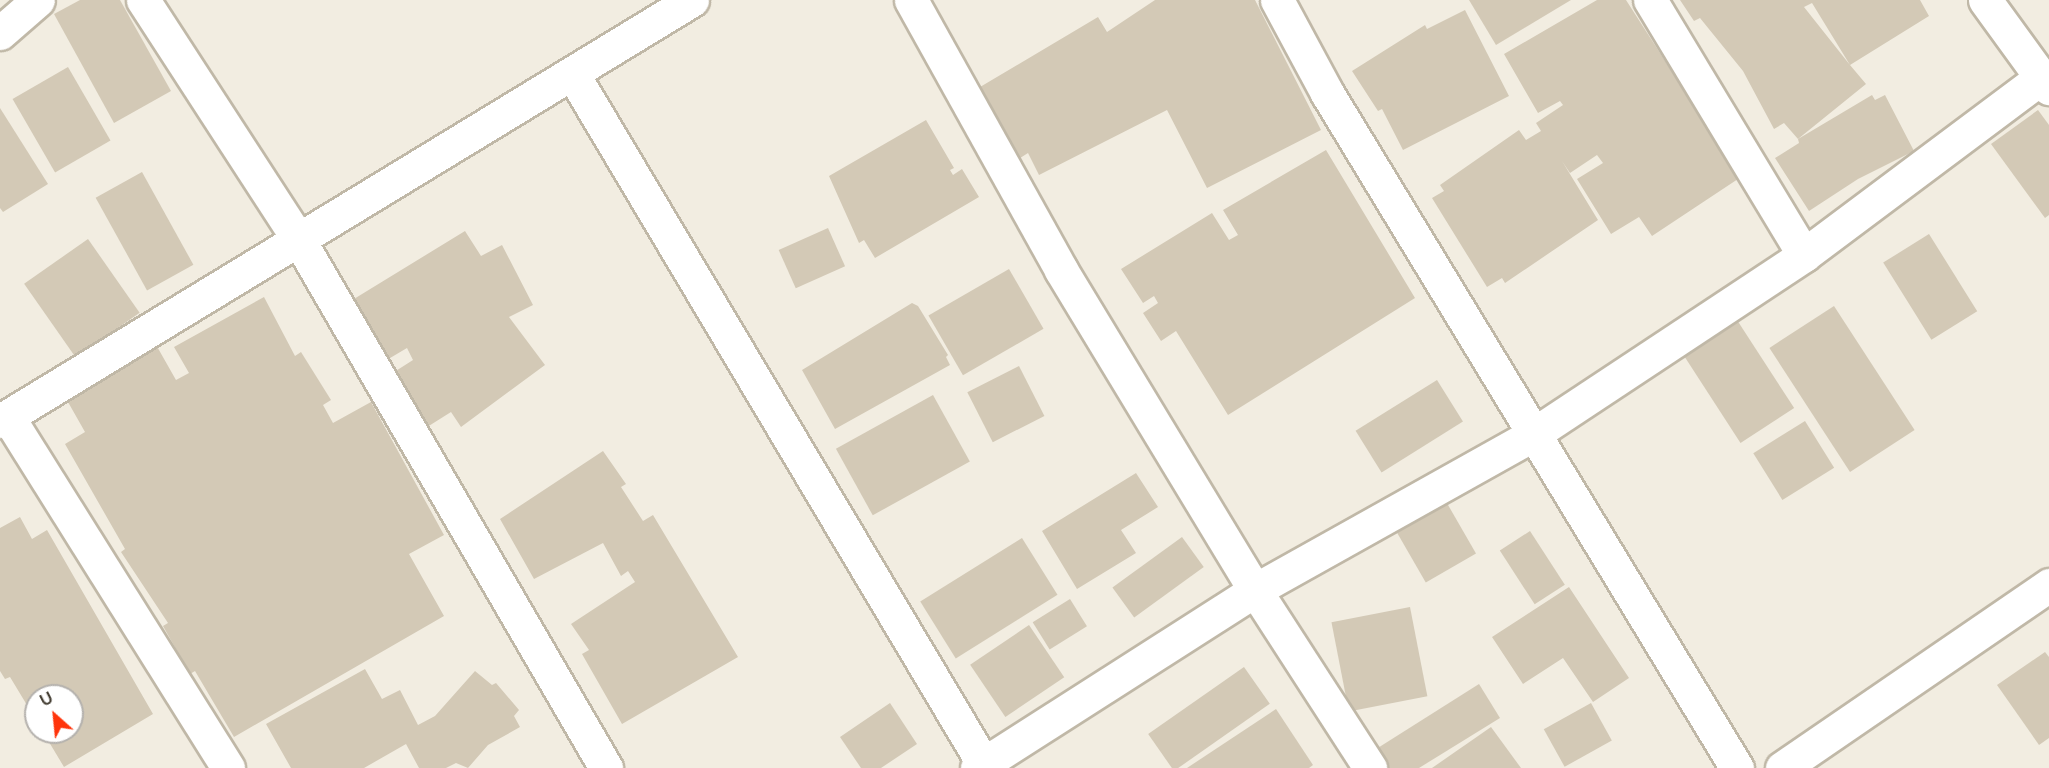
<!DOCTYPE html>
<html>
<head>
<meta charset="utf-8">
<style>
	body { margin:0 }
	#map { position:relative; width:2049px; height:768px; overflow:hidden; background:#f2ede1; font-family:Raleway,sans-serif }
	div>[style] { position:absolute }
	.building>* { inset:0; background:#d3c9b6; transform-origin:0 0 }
	.roads { filter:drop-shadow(2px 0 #c0b8a7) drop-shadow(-2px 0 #c0b8a7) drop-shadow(0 2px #c0b8a7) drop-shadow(0 -2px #c0b8a7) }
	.minor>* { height:33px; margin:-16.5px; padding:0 16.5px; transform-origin:16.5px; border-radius:16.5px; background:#fff }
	span { translate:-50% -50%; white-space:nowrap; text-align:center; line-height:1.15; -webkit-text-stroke:5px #fff; paint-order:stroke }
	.north { position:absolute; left:24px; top:684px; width:60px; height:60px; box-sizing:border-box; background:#fff; border:2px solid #b4b1ad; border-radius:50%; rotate:333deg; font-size:16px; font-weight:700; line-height:24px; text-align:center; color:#433d32 }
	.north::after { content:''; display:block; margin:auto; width:21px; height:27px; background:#ff340b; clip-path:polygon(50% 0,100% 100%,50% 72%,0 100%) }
</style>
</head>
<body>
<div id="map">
	<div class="building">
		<div style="clip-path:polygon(80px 0,120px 0,171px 91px,114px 123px,54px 14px)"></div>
		<div style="clip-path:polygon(1155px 0,1255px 0,1321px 130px,1207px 188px,1167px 110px,1039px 175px,1028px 153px,1017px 160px,975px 90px,1098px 17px,1107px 32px)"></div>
		<div style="clip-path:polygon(1469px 0,1571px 0,1496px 45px)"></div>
		<div style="clip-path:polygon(1597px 0,1626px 0,1694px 106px,1701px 102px,1741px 177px,1652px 236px,1639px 217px,1611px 234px,1577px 179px,1603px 163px,1597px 155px,1570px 173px,1562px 161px,1598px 220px,1505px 283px,1502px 278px,1487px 287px,1432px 198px,1444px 191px,1440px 185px,1519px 130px,1526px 140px,1541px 131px,1536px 123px,1563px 105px,1560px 101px,1538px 113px,1504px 54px)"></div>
		<div style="clip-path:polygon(evenodd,1680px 0,1920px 0,1929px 16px,1850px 65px,1866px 84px,1798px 139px,1784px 123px,1774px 129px,1743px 71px,1700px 18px,1694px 21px,1680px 0,1812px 3px,1850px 65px,1804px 7px,1812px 3px)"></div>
		<div style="clip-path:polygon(1465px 10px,1509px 96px,1403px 150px,1382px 109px,1378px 111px,1352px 71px,1425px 25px,1427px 29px)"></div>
		<div style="left:68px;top:67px;width:85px;height:64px;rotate:60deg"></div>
		<div style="clip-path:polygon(1872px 95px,1875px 100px,1885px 95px,1914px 151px,1858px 179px,1809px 211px,1775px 158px,1799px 143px,1798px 139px)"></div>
		<div style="clip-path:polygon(0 108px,48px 184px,3px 212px,0 208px)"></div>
		<div style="clip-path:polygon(2038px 110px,2049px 125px,2049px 215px,2045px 218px,1991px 144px)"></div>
		<div style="clip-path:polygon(926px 120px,954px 168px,950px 170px,953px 175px,962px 169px,979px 197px,875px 258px,864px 240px,859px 243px,829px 176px)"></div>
		<div style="clip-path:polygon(1326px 150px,1415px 298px,1228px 415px,1176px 331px,1161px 341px,1143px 313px,1158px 303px,1154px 296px,1143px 303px,1121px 269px,1212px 213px,1229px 240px,1238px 235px,1223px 210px)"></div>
		<div style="left:142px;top:172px;width:106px;height:53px;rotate:61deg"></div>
		<div style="left:828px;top:228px;width:42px;height:54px;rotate:66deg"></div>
		<div style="clip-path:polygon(465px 231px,481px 256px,502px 245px,533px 305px,509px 317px,545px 365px,461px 427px,451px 412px,424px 429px,391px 374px,413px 360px,407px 348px,385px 361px,349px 302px)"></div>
		<div style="left:1929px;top:234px;width:91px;height:54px;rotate:58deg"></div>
		<div style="left:88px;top:239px;width:90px;height:78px;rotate:55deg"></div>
		<div style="left:1009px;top:269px;width:69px;height:93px;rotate:60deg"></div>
		<div style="clip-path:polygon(264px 297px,295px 356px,301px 352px,331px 400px,323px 405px,333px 423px,371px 402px,444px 535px,409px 554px,444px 616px,234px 737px,195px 671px,190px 674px,163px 626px,168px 623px,121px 552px,125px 549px,65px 444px,85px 432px,64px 395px,155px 343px,176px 380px,189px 373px,174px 347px)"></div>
		<div style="clip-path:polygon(912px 303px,918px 306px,948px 355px,946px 357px,950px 365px,835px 429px,802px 370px)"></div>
		<div style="left:1834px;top:306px;width:148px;height:77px;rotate:57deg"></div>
		<div style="left:1737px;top:320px;width:105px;height:64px;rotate:57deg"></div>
		<div style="left:1019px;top:366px;width:56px;height:58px;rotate:63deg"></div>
		<div style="left:1437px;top:380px;width:49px;height:96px;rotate:58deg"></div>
		<div style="left:933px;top:395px;width:76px;height:111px;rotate:61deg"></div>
		<div style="left:1805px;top:421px;width:55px;height:61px;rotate:58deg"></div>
		<div style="clip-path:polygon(603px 451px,626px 484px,621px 487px,643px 521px,653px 515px,738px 657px,622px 724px,582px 654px,589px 650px,571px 624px,635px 582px,628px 571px,621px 576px,603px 543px,534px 579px,500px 519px)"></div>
		<div style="clip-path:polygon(1136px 473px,1158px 507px,1121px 530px,1136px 553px,1077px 589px,1042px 531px)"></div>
		<div style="left:1444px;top:498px;width:64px;height:58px;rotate:60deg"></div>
		<div style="clip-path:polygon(20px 517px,32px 539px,47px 530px,153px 714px,64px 767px,43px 732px,72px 732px,72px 696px,36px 696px,36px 720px,10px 677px,5px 679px,0 671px,0 528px)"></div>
		<div style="left:1530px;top:531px;width:64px;height:36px;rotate:57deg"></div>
		<div style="left:1182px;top:537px;width:37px;height:86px;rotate:54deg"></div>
		<div style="left:1022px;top:538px;width:67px;height:120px;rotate:58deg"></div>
		<div style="clip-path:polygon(1569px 587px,1629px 678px,1593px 702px,1563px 658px,1523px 684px,1492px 637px)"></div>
		<div style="left:1070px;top:599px;width:32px;height:44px;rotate:58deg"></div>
		<div style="left:1410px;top:607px;width:91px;height:80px;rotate:79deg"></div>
		<div style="left:1029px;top:625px;width:63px;height:71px;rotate:56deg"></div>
		<div style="clip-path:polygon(2045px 652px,2049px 657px,2049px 738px,2039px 745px,1997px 685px)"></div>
		<div style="left:1244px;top:667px;width:45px;height:117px;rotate:55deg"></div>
		<div style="clip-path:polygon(365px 669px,382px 699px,400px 690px,418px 725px,435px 716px,475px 671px,492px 685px,496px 683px,519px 710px,514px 716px,520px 727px,488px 745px,468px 768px,456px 763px,446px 768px,419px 768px,406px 744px,364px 768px,291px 768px,266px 724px)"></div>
		<div style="clip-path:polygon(1479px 684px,1500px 718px,1419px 768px,1384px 768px,1373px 751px)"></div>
		<div style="clip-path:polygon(890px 703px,917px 744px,881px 768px,861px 768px,840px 737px)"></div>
		<div style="left:1591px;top:703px;width:43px;height:54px;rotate:61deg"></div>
		<div style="clip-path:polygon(1276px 709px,1313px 765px,1309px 768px,1187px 768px)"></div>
		<div style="clip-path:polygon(1491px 727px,1521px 768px,1432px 768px)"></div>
	</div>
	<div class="roads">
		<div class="minor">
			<div style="left:143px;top:0;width:286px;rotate:57deg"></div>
			<div style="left:299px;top:240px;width:611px;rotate:59.82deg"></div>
			<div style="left:911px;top:0;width:309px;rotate:60.9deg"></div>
			<div style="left:1061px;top:270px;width:374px;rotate:58.8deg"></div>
			<div style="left:1255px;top:590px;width:212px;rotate:57.1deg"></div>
			<div style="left:1277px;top:0;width:106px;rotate:61.7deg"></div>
			<div style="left:1327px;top:93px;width:790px;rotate:58.73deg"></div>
			<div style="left:1985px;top:0;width:109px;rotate:54deg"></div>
			<div style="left:0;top:33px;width:50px;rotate:-41deg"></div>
			<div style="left:572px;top:73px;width:809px;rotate:59.22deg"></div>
			<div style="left:1804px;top:255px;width:296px;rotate:-36.8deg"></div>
			<div style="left:8px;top:417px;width:414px;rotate:57.9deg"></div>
			<div style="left:0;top:421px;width:810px;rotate:-31.32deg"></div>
			<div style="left:977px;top:768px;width:330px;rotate:-32.6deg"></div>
			<div style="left:1255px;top:590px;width:320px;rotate:-29.2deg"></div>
			<div style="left:1534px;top:434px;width:324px;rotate:-33.5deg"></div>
			<div style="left:1804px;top:255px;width:298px;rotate:-121.1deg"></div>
			<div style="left:1782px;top:768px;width:324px;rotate:-34.4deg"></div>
		</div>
	</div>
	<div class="north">U</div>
</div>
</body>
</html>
